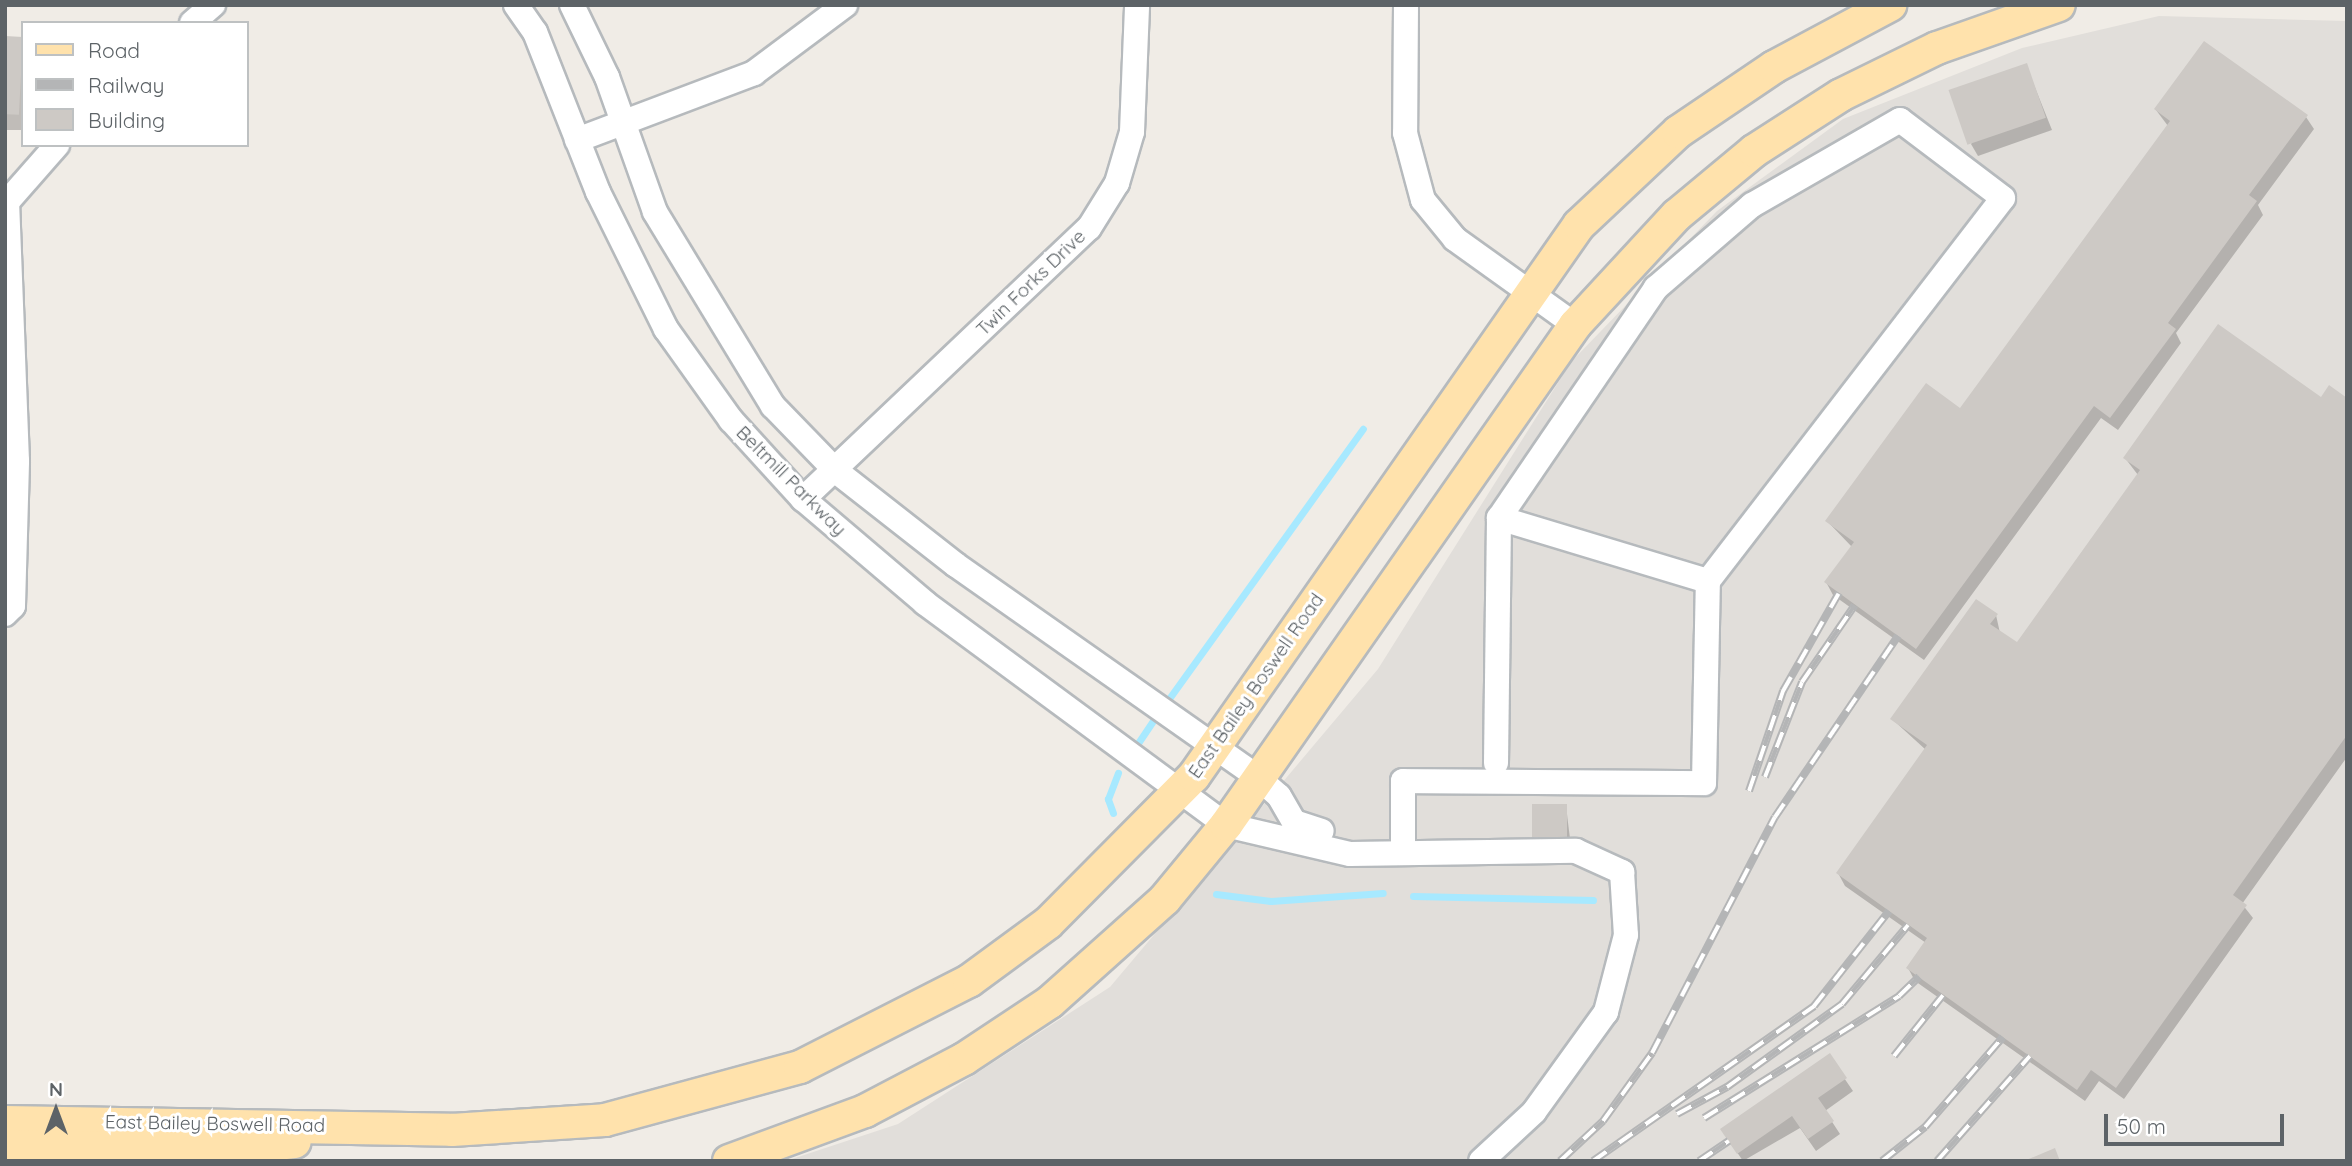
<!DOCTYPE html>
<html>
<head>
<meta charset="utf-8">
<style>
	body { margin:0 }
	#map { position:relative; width:2352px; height:1166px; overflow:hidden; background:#f0ece6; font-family:Quicksand,sans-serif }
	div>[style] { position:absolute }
	.industrial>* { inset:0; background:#e1deda }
	.shadow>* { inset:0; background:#0003; transform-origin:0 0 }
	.stream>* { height:7px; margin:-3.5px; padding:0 3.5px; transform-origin:3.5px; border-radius:3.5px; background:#a7e9ff }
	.building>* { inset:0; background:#cdc9c5; transform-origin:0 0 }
	.roads { filter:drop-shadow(2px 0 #b6babd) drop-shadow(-2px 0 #b6babd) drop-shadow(0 2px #b6babd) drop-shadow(0 -2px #b6babd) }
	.minor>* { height:24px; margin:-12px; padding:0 12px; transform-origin:12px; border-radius:12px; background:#fff }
	.major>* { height:32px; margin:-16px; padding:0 16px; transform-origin:16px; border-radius:16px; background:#ffe2ac }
	.rail>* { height:8px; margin-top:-4px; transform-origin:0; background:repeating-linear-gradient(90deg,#fff 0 16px,#b4b5b6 0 32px); box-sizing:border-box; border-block:2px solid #b4b5b6 }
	span { translate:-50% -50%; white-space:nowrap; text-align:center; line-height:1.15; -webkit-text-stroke:6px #fff; paint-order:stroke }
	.street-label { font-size:19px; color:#5d6367 }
	.frame { position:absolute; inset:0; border:7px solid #5d6367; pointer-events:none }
	.legend { position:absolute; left:21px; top:21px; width:228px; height:126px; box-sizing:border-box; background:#fff; border:2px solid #bec1c2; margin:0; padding:9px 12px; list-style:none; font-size:21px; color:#5d6367 }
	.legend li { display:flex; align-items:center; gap:14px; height:35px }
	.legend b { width:35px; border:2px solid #bec1c2 }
	.north { position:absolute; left:21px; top:1075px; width:70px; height:70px; -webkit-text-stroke:5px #fff; paint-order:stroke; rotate:0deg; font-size:19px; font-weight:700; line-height:28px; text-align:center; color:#5d6367 }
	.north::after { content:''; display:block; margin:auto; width:24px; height:32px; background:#5d6367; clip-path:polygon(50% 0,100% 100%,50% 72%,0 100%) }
	.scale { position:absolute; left:2104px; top:1114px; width:180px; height:32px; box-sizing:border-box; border:4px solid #5d6367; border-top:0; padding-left:9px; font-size:21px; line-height:24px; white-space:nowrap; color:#5d6367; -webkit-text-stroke:5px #fff; paint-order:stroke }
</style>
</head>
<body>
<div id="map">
	<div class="industrial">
		<div style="clip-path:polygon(2159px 16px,2347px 21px,2347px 1161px,786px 1161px,898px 1124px,1110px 987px,1378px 669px,1571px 362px,1717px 211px,1843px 119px,2022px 48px)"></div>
	</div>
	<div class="shadow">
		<div style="left:5px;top:38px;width:18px;height:92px"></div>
		<div style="clip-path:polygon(2026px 65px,2052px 130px,1978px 156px,1971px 144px)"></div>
		<div style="clip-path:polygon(2156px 110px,2306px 117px,2314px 129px,2258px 205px,2263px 215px,2176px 333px,2181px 343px,2118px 430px,2101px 418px,1924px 660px,1833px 595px,1826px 582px,1852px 547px,1827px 521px,1960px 410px,2168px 126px)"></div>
		<div style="clip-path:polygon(2321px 399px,2347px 400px,2347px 757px,2242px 904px,2253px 918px,2124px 1099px,2099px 1081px,2085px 1101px,1915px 981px,1908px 968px,1926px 943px,1845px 886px,1838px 873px,1926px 750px,1892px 719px,1996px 615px,2000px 633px,2017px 645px,2138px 475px,2125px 458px)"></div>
		<div style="clip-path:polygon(1566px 806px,1571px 847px,1538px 847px)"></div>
		<div style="clip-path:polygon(1829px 1056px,1853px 1091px,1825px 1111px,1840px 1134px,1816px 1151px,1800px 1128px,1743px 1161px,1730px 1142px)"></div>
	</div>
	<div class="stream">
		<div style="left:1168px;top:700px;width:334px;rotate:-54.3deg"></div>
		<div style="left:1134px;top:749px;width:34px;rotate:-56deg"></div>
		<div style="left:1113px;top:813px;width:15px;rotate:-110deg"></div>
		<div style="left:1108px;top:799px;width:28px;rotate:-69deg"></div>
		<div style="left:1216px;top:894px;width:55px;rotate:7.3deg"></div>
		<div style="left:1271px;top:901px;width:112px;rotate:-4.1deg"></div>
		<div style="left:1413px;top:896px;width:180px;rotate:1.3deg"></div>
	</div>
	<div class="building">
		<div style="left:5px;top:36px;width:18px;height:78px;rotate:3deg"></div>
		<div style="clip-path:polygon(2204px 41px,2308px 115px,2249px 195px,2257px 201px,2168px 323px,2176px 329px,2110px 418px,2094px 406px,1916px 649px,1824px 582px,1854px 542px,1825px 521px,1926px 383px,1960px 408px,2170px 121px,2154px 109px)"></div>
		<div style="left:2027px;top:63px;width:58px;height:83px;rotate:71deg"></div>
		<div style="clip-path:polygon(2218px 324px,2321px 397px,2329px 385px,2347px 398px,2347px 735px,2233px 895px,2247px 905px,2116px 1088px,2091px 1070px,2077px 1090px,1906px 968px,1927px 938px,1836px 873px,1927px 745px,1890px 719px,1976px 599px,1998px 614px,1990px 624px,2017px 642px,2140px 470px,2123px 458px)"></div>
		<div style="left:1532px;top:804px;width:35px;height:36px"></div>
		<div style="clip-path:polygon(1830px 1053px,1847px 1078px,1818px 1098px,1834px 1121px,1808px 1139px,1792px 1116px,1737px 1154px,1720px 1129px)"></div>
		<div style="clip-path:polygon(2055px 1148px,2060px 1161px,2024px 1161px)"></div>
	</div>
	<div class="roads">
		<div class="minor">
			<div style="left:516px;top:5px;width:33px;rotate:55deg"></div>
			<div style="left:535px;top:32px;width:172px;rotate:68.5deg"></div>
			<div style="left:598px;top:192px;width:153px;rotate:63.6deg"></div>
			<div style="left:666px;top:329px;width:112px;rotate:54.5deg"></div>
			<div style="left:731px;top:420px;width:107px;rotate:47.7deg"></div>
			<div style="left:803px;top:499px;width:160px;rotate:40.4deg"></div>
			<div style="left:925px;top:603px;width:374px;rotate:36.4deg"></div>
			<div style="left:1226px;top:825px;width:127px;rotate:13.2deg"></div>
			<div style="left:1350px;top:854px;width:226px;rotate:-0.8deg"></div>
			<div style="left:1576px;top:851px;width:51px;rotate:24.5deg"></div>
			<div style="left:1622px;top:872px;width:63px;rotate:86.4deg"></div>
			<div style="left:1626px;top:935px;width:80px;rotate:104.6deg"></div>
			<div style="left:1606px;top:1012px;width:123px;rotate:125.8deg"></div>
			<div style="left:1534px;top:1112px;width:72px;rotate:137.2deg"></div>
			<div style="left:572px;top:5px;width:80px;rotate:64.1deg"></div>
			<div style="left:607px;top:77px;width:143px;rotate:70.4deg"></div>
			<div style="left:655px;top:212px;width:227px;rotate:58.7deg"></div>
			<div style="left:773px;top:406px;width:91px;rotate:45.9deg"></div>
			<div style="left:836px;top:471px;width:152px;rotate:38.1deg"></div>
			<div style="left:956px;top:565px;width:367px;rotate:35.1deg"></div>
			<div style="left:1256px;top:776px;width:30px;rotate:41deg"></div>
			<div style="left:1279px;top:796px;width:30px;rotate:60deg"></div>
			<div style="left:1294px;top:822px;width:29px;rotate:18deg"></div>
			<div style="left:1406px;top:5px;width:128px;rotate:90.4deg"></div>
			<div style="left:1405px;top:133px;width:69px;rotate:75deg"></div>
			<div style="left:1423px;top:200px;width:50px;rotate:50.6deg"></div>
			<div style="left:1455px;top:239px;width:148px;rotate:35.6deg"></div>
			<div style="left:192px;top:23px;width:28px;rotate:-41deg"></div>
			<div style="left:577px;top:140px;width:189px;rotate:-20.7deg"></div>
			<div style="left:754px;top:73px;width:114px;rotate:-36.8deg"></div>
			<div style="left:803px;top:499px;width:394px;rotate:-43.5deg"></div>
			<div style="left:1089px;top:228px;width:53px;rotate:-58.1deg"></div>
			<div style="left:1117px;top:183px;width:53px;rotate:-73.6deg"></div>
			<div style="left:1132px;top:132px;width:127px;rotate:-87.7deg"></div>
			<div style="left:1499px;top:518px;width:218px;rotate:16.8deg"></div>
			<div style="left:5px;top:614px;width:11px;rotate:-45deg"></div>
			<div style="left:13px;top:606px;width:145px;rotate:-88.4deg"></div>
			<div style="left:17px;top:461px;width:259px;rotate:-92.2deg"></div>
			<div style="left:7px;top:202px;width:76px;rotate:-48.7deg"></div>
			<div style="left:1403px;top:850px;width:69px;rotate:-90deg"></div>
			<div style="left:1403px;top:781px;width:301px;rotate:0.4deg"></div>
			<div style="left:1704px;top:783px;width:202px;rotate:-88.9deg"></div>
			<div style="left:1708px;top:581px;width:483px;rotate:-52.4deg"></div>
			<div style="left:2003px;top:198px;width:129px;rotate:-142.9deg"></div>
			<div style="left:1900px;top:120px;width:171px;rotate:150.1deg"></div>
			<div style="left:1752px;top:205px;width:127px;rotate:139.2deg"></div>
			<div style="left:1656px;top:288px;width:278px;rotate:124.3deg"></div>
			<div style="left:1499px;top:518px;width:245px;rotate:90.7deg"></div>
		</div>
		<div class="major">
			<div style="left:5px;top:1122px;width:447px;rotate:1deg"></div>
			<div style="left:452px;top:1130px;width:153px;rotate:-3.7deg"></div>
			<div style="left:605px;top:1120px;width:202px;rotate:-15.2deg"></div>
			<div style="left:800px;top:1067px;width:190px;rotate:-27deg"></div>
			<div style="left:969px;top:981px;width:98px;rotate:-36.3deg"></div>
			<div style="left:1048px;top:923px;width:207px;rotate:-45.2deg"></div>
			<div style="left:1194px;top:776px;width:672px;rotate:-55.06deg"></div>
			<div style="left:1579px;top:225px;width:136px;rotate:-43.2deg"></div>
			<div style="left:1678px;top:132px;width:116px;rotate:-34.1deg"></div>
			<div style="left:1774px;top:67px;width:132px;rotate:-28.1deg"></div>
			<div style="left:5px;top:1146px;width:224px;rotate:0.8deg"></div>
			<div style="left:229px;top:1149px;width:66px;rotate:-6.1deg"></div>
			<div style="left:729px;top:1161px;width:145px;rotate:-20.2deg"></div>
			<div style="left:865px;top:1111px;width:112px;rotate:-27.7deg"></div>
			<div style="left:964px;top:1059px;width:103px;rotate:-33.5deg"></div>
			<div style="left:1050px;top:1002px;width:154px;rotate:-41.8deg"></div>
			<div style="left:1165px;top:899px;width:96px;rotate:-50.5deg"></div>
			<div style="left:1226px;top:825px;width:610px;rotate:-55.08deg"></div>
			<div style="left:1575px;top:325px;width:150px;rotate:-47.2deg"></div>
			<div style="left:1677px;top:215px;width:100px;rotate:-39.7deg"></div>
			<div style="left:1754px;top:151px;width:103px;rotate:-32.8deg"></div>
			<div style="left:1841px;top:95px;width:107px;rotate:-26.1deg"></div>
			<div style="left:1937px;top:48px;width:129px;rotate:-19.4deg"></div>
		</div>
	</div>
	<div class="rail">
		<div style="left:1765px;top:777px;width:102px;rotate:-68.7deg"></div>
		<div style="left:1802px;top:682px;width:93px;rotate:-55.5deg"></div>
		<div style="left:1749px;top:791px;width:106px;rotate:-71.2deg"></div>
		<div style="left:1783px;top:691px;width:113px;rotate:-60.3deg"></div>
		<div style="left:1894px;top:1056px;width:78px;rotate:-51.2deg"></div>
		<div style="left:1677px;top:1114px;width:57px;rotate:-28.4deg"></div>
		<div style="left:1727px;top:1087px;width:142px;rotate:-35.8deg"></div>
		<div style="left:1842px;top:1004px;width:103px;rotate:-50.1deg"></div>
		<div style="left:1704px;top:1118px;width:230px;rotate:-32deg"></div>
		<div style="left:1899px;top:996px;width:28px;rotate:-44deg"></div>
		<div style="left:1560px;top:1161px;width:59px;rotate:-42.9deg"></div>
		<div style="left:1603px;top:1121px;width:84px;rotate:-54.2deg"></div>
		<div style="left:1652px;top:1053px;width:266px;rotate:-62.5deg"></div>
		<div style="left:1775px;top:817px;width:219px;rotate:-55.8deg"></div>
		<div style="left:1593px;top:1161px;width:270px;rotate:-35deg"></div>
		<div style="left:1814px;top:1006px;width:121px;rotate:-51.7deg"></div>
		<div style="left:1699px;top:1161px;width:36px;rotate:-34deg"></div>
		<div style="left:1882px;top:1161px;width:55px;rotate:-38.3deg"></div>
		<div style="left:1925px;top:1127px;width:119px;rotate:-49.1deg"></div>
		<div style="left:1937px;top:1161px;width:140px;rotate:-48.5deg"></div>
	</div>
	<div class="street-label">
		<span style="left:1031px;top:283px;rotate:-44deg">Twin Forks Drive</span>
		<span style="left:791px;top:481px;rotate:45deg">Beltmill Parkway</span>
		<span style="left:1256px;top:686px;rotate:-55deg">East Bailey Boswell Road</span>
		<span style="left:215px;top:1124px;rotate:1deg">East Bailey Boswell Road</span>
	</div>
	<div class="frame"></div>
	<ul class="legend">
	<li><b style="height:9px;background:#ffe2ac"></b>Road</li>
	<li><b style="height:9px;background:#b4b5b6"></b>Railway</li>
	<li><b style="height:19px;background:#cdc9c5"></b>Building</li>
	</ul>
	<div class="north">N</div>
	<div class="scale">50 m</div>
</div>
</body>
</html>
